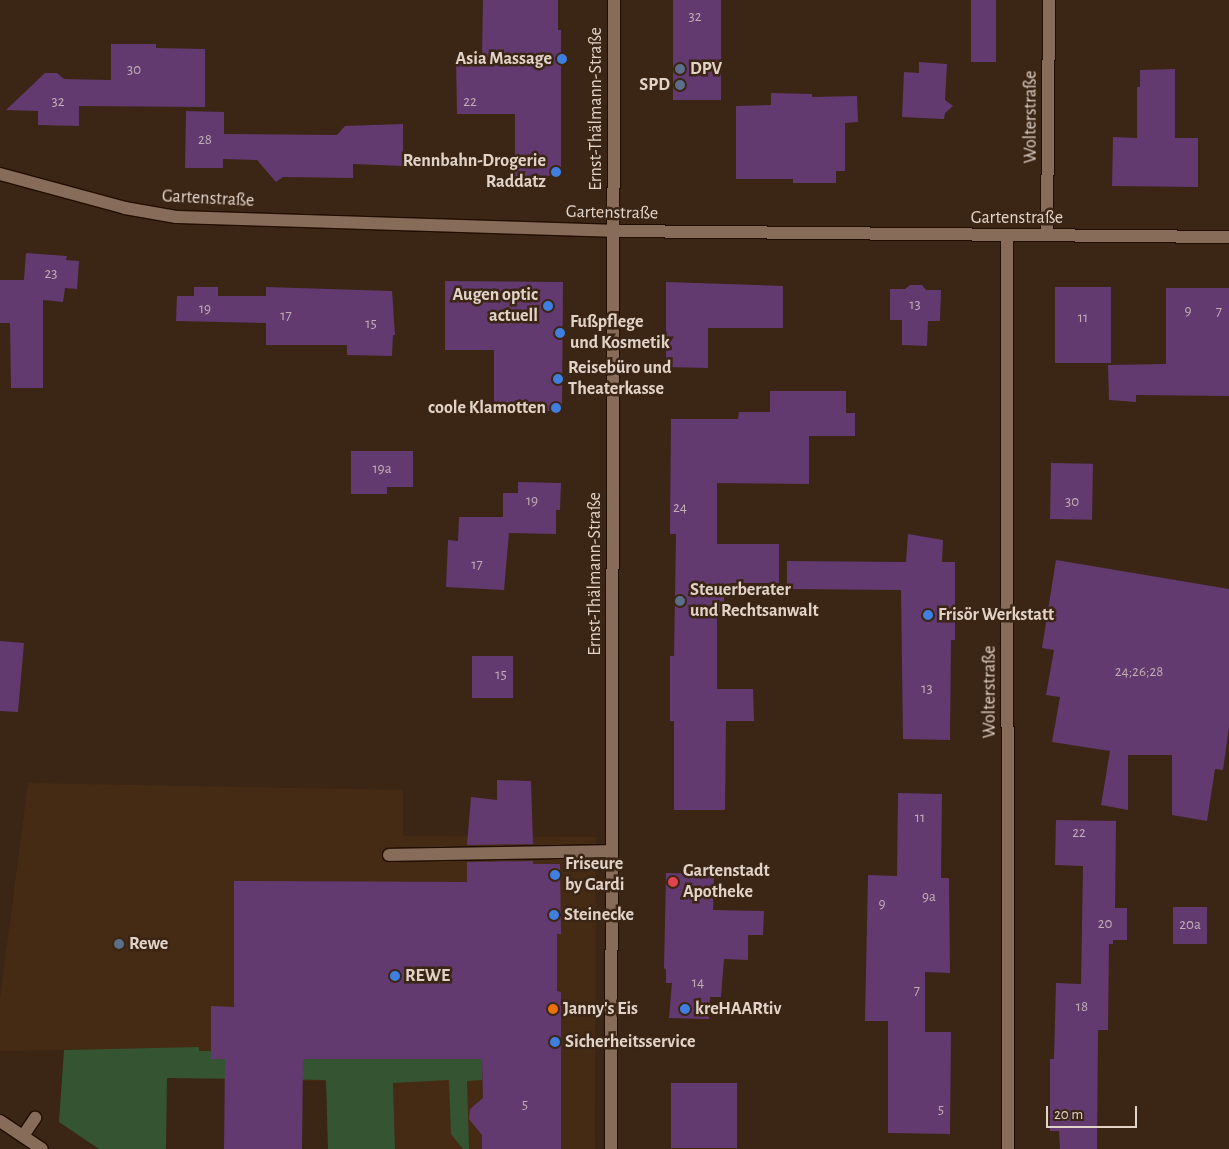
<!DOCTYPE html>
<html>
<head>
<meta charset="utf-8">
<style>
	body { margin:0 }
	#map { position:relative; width:1229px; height:1149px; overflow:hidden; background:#3b2514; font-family:"Alegreya Sans",sans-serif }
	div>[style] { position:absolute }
	.built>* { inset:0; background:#462b14 }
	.green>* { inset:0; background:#355432 }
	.building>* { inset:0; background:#623a70; transform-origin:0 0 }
	.roads { filter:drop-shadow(1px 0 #210d00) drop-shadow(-1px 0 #210d00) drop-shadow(0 1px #210d00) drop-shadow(0 -1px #210d00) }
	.lane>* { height:12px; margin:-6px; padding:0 6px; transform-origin:6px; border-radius:6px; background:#866c59 }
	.street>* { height:12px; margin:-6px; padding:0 6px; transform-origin:6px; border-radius:6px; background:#866c59 }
	.dots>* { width:14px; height:14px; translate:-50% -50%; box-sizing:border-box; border:2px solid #3b2514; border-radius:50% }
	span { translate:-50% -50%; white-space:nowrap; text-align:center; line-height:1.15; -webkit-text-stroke:5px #3b2514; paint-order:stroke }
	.number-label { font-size:15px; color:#c1adb2 }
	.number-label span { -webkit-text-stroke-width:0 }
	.poi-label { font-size:18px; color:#e1d3c8; font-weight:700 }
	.right { translate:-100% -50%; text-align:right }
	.left { translate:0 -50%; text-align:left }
	.street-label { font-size:18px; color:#e1d3c8 }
	.scale { position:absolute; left:1046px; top:1106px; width:91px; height:22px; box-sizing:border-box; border:2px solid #e1d3c8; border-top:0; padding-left:6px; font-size:15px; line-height:18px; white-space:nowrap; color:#e1d3c8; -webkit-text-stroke:4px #3b2514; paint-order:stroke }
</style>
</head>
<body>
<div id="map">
	<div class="built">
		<div style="clip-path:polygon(28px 783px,403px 790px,403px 836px,596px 837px,595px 1149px,395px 1149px,393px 1083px,167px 1078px,166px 1048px,0 1051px,0 999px)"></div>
	</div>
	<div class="green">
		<div style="clip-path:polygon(199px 1047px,199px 1051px,211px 1051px,211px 1059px,482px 1059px,482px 1080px,467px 1081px,469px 1149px,463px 1149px,451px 1134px,449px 1080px,393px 1083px,395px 1149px,328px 1149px,326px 1080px,167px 1078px,166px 1149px,99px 1149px,59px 1122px,64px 1050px)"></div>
	</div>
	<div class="building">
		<div style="clip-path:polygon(483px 0,558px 0,558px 30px,561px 30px,561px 176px,515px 176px,515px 114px,457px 114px,456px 57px,482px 57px)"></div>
		<div style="left:673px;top:0;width:48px;height:100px"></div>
		<div style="left:971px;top:0;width:25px;height:62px"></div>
		<div style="clip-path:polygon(111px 44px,156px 44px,156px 48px,205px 49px,205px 107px,79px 106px,79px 126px,38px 125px,38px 111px,6px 110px,45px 73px,57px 73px,64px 79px,111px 80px)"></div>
		<div style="clip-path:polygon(919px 62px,947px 64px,945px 100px,953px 106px,945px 113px,944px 119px,902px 117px,904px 72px,919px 73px)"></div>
		<div style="clip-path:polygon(1175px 69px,1175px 138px,1198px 138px,1198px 187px,1112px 186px,1113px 137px,1137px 138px,1137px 87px,1140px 87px,1140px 70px)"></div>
		<div style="clip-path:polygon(771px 93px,812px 94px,812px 97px,857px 96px,858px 122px,845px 123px,845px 171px,836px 171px,836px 183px,793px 183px,793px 179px,736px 179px,736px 106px,771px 105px)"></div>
		<div style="clip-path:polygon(186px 111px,224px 112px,224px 134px,337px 135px,345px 126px,403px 124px,403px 166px,353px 164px,353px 178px,283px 177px,276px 182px,257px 160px,223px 159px,223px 168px,185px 168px)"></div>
		<div style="clip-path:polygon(26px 253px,67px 256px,66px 260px,79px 261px,77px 289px,65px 288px,63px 302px,43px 300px,43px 388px,11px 388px,10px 323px,0 323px,0 280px,24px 280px)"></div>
		<div style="clip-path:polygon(445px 281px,563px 282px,562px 411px,494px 411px,494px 350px,445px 350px)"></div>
		<div style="clip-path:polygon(666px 282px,783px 286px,783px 328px,708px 328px,708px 368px,666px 367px)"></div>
		<div style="clip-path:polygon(910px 285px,922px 285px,926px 290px,941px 290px,940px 321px,928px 321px,927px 346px,902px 345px,902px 320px,890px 320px,890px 289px,905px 289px)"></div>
		<div style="clip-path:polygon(194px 287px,218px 287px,218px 296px,266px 296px,266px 287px,392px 291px,395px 335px,393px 335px,392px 356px,347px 355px,347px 345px,266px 345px,266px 323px,176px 321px,177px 296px,194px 296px)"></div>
		<div style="left:1055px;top:287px;width:56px;height:76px"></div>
		<div style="clip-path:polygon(1166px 288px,1229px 288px,1229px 396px,1136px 395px,1136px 402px,1109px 400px,1108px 365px,1166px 364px)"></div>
		<div style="clip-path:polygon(770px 391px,846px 391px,846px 413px,855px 413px,855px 436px,809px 436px,809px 484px,717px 483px,717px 544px,779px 544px,779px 583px,730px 583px,730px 592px,724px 592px,724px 616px,717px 616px,717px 689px,753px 689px,754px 721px,726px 721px,725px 810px,674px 810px,674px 721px,670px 721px,670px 656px,674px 656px,676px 534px,670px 534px,671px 419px,738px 419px,739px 412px,770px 412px)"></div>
		<div style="clip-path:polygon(351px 451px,413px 451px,413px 487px,387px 487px,387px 494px,351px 494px)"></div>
		<div style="left:1051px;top:463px;width:42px;height:56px;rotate:1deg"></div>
		<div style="clip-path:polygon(518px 482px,561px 483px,560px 510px,556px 510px,556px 534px,509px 533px,504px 590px,446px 587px,448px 540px,458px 541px,459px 517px,503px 517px,503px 493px,518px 493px)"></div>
		<div style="clip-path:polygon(908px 534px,943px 540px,942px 562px,955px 562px,955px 640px,951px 640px,950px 740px,903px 739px,901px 590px,787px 589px,787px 561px,906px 562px)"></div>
		<div style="clip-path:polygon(1056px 560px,1229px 589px,1229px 727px,1223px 770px,1215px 769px,1207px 821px,1172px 815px,1172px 755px,1128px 755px,1128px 810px,1101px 805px,1110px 751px,1052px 742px,1060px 697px,1046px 695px,1054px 650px,1042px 648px)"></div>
		<div style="clip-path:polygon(0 641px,24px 643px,18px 712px,0 711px)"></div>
		<div style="left:472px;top:656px;width:41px;height:42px"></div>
		<div style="clip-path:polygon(497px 780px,531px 781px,533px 844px,467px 845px,471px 797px,497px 800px)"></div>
		<div style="clip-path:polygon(898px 793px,942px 794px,941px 878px,949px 878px,950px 973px,925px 972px,925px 1032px,951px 1032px,950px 1134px,888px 1133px,888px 1021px,865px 1021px,868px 875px,897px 876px)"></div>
		<div style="clip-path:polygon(1056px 820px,1116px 821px,1115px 908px,1127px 908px,1127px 940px,1113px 940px,1113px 944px,1109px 944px,1108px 1030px,1098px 1030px,1097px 1149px,1060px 1149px,1059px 1131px,1050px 1131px,1050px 1059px,1054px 1059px,1056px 983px,1081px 984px,1083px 866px,1055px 865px)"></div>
		<div style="clip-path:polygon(533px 861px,533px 864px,560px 864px,561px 934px,557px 934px,557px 991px,561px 992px,561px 1149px,482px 1149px,482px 1135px,469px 1119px,470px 1109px,483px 1098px,482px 1059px,303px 1059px,302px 1149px,224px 1149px,225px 1059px,211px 1059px,211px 1006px,234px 1007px,234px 881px,467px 882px,467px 862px)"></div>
		<div style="clip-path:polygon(666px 873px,714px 874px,713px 910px,764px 911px,763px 935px,748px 935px,748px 960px,724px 959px,721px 997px,710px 997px,709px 1019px,669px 1018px,672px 983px,666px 983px,666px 970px,664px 968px)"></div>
		<div style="left:1173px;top:907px;width:34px;height:37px"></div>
		<div style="left:671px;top:1083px;width:66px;height:65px"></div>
	</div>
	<div class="roads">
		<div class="lane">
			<div style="left:389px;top:855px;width:223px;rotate:-1deg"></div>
			<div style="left:23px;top:1136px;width:22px;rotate:-56deg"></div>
		</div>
		<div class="street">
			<div style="left:0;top:174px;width:130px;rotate:15.2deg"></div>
			<div style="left:125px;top:208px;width:52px;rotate:10deg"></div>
			<div style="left:176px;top:217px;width:437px;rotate:1.8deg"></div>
			<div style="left:613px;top:231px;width:616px;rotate:0.56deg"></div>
			<div style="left:1047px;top:235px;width:235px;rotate:-89.5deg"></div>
			<div style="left:1007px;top:236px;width:913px;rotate:89.94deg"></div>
			<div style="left:0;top:1121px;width:50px;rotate:33.7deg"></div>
			<div style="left:611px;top:1149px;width:1149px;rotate:-89.85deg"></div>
		</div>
	</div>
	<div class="dots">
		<div style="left:562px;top:59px;background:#3f7fe0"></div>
		<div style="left:680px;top:69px;background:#5c6f8a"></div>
		<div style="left:680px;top:85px;background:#5c6f8a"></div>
		<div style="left:556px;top:172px;background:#3f7fe0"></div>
		<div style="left:548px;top:306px;background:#3f7fe0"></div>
		<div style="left:560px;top:333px;background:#3f7fe0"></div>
		<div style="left:558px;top:379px;background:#3f7fe0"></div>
		<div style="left:556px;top:408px;background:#3f7fe0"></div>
		<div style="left:680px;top:601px;background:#5c6f8a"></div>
		<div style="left:928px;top:615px;background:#3f7fe0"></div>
		<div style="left:555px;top:875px;background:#3f7fe0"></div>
		<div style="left:673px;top:882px;background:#e0444e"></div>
		<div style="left:554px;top:915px;background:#3f7fe0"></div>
		<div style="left:119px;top:944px;background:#5c6f8a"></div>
		<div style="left:395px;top:976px;background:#3f7fe0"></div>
		<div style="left:553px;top:1009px;background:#e8710a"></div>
		<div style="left:685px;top:1009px;background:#3f7fe0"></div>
		<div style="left:555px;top:1042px;background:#3f7fe0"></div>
	</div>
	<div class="number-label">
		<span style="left:695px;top:17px">32</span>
		<span style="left:134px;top:70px">30</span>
		<span style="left:58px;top:102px">32</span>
		<span style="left:470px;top:102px">22</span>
		<span style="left:205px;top:140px">28</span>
		<span style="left:51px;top:274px">23</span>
		<span style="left:915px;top:305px">13</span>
		<span style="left:205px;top:309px">19</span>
		<span style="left:1188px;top:311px">9</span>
		<span style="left:1219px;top:312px">7</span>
		<span style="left:286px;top:316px">17</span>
		<span style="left:1083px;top:318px">11</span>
		<span style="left:371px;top:324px">15</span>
		<span style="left:382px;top:469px">19a</span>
		<span style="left:532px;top:501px">19</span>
		<span style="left:1072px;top:502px">30</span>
		<span style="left:680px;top:508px">24</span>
		<span style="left:477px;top:565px">17</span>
		<span style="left:1139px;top:672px">24;26;28</span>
		<span style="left:501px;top:675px">15</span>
		<span style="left:927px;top:689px">13</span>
		<span style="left:920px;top:818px">11</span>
		<span style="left:1079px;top:833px">22</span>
		<span style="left:929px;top:897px">9a</span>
		<span style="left:882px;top:904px">9</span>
		<span style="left:1105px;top:924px">20</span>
		<span style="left:1190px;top:925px">20a</span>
		<span style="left:698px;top:983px">14</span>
		<span style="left:917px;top:991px">7</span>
		<span style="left:1082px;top:1007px">18</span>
		<span style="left:525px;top:1105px">5</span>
		<span style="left:941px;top:1110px">5</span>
	</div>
	<div class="poi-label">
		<span class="right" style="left:552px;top:59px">Asia Massage</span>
		<span class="left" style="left:690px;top:69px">DPV</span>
		<span class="right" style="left:670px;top:85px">SPD</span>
		<span class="right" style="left:546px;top:172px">Rennbahn-Drogerie<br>Raddatz</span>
		<span class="right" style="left:538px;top:306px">Augen optic<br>actuell</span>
		<span class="left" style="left:570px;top:333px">Fußpflege<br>und Kosmetik</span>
		<span class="left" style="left:568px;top:379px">Reisebüro und<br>Theaterkasse</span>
		<span class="right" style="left:546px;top:408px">coole Klamotten</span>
		<span class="left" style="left:690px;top:601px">Steuerberater<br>und Rechtsanwalt</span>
		<span class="left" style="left:938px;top:615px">Frisör Werkstatt</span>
		<span class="left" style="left:565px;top:875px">Friseure<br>by Gardi</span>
		<span class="left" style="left:683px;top:882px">Gartenstadt<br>Apotheke</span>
		<span class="left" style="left:564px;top:915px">Steinecke</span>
		<span class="left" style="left:129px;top:944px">Rewe</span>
		<span class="left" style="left:405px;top:976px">REWE</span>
		<span class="left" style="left:563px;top:1009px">Janny's Eis</span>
		<span class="left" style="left:695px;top:1009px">kreHAARtiv</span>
		<span class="left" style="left:565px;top:1042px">Sicherheitsservice</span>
	</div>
	<div class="street-label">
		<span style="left:596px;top:109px;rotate:-90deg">Ernst-Thälmann-Straße</span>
		<span style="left:1031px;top:117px;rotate:-90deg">Wolterstraße</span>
		<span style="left:208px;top:199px;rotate:3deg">Gartenstraße</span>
		<span style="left:612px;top:213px;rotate:1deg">Gartenstraße</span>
		<span style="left:1017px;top:218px">Gartenstraße</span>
		<span style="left:595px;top:574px;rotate:-90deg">Ernst-Thälmann-Straße</span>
		<span style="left:990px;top:692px;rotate:-90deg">Wolterstraße</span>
	</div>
	<div class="scale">20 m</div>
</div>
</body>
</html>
